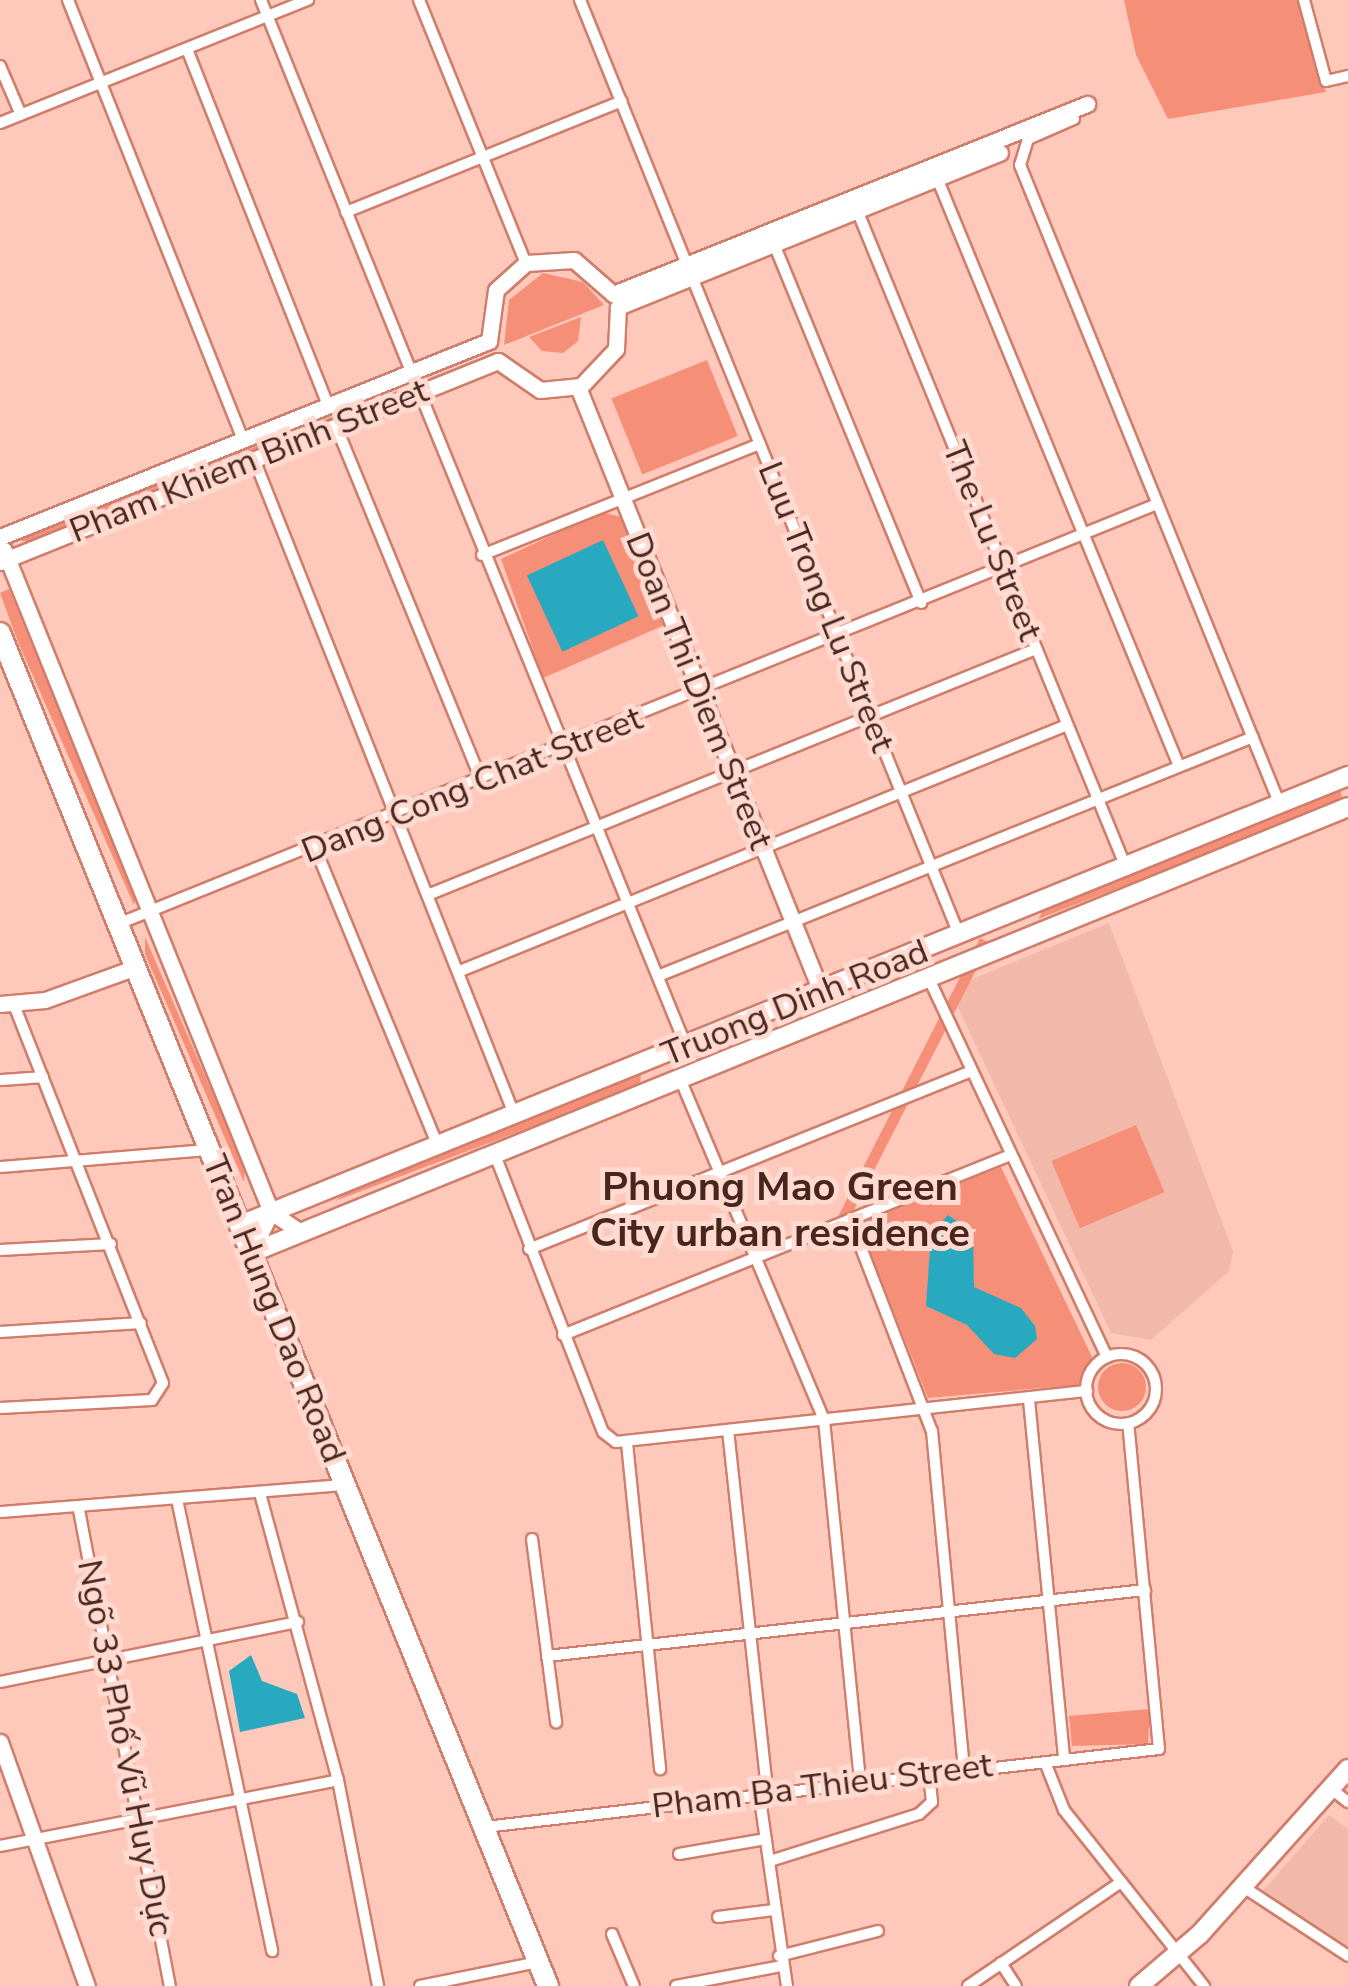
<!DOCTYPE html>
<html>
<head>
<meta charset="utf-8">
<style>
	body { margin:0 }
	#map { position:relative; width:1348px; height:1986px; overflow:hidden; background:#fec8bb; font-family:"Nunito Sans",sans-serif }
	div>[style] { position:absolute }
	.built>* { inset:0; background:#f2b9ab }
	.green>* { inset:0; background:#f68f78; transform-origin:0 0 }
	.round { border-radius:50% }
	.water>* { inset:0; background:#28a9c0; transform-origin:0 0 }
	.roads { filter:drop-shadow(2px 0 #d07e6b) drop-shadow(-2px 0 #d07e6b) drop-shadow(0 2px #d07e6b) drop-shadow(0 -2px #d07e6b) }
	.street>* { height:10px; margin:-5px; padding:0 5px; transform-origin:5px; border-radius:5px; background:#fff }
	.street>.ring { margin:-5px; padding:0; box-sizing:content-box; background:none; border:10px solid #fff; border-radius:50% }
	.secondary>* { height:15px; margin:-7.5px; padding:0 7.5px; transform-origin:7.5px; border-radius:7.5px; background:#fff }
	.primary>* { height:18px; margin:-9px; padding:0 9px; transform-origin:9px; border-radius:9px; background:#fff }
	.highway>* { height:20px; margin:-10px; padding:0 10px; transform-origin:10px; border-radius:10px; background:#fff }
	span { translate:-50% -50%; white-space:nowrap; text-align:center; line-height:1.15; -webkit-text-stroke:10px #ffdad1; paint-order:stroke }
	.street-label { font-size:35px; color:#48261e }
	.quarter-label { font-size:40px; color:#48261e; font-weight:700 }
</style>
</head>
<body>
<div id="map">
	<div class="built">
		<div style="clip-path:polygon(1109px 923px,1233px 1251px,1229px 1271px,1151px 1340px,1111px 1333px,955px 1001px,960px 984px)"></div>
		<div style="clip-path:polygon(1329px 1815px,1348px 1829px,1348px 1951px,1262px 1892px)"></div>
	</div>
	<div class="green">
		<div style="clip-path:polygon(1124px 0,1300px 0,1326px 92px,1168px 119px,1136px 55px)"></div>
		<div style="clip-path:polygon(543px 273px,583px 282px,604px 305px,504px 345px,509px 300px)"></div>
		<div style="clip-path:polygon(581px 317px,578px 341px,563px 353px,542px 351px,529px 337px)"></div>
		<div style="left:707px;top:360px;width:82px;height:103px;rotate:68deg"></div>
		<div style="clip-path:polygon(471px 362px,32px 541px,21px 541px,25px 537px)"></div>
		<div style="clip-path:polygon(602px 512px,624px 518px,667px 624px,543px 678px,501px 559px)"></div>
		<div style="clip-path:polygon(9px 589px,136px 896px,134px 905px,18px 642px,0 593px)"></div>
		<div style="clip-path:polygon(1341px 791px,1342px 802px,1038px 919px,1043px 911px)"></div>
		<div style="clip-path:polygon(145px 937px,245px 1168px,244px 1182px,145px 954px)"></div>
		<div style="left:980px;top:938px;width:11px;height:317px;rotate:27deg"></div>
		<div style="clip-path:polygon(641px 1073px,640px 1086px,335px 1201px,347px 1192px)"></div>
		<div style="left:1136px;top:1125px;width:73px;height:92px;rotate:67deg"></div>
		<div style="clip-path:polygon(1001px 1167px,1092px 1357px,1078px 1385px,928px 1398px,859px 1224px)"></div>
		<div class="round" style="left:1098px;top:1363px;width:48px;height:48px"></div>
		<div style="clip-path:polygon(1150px 1709px,1148px 1744px,1072px 1746px,1069px 1716px)"></div>
	</div>
	<div class="water">
		<div style="left:603px;top:540px;width:84px;height:84px;rotate:65deg"></div>
		<div style="clip-path:polygon(948px 1215px,973px 1232px,974px 1287px,1021px 1308px,1035px 1326px,1037px 1339px,1015px 1358px,994px 1354px,967px 1325px,926px 1306px,931px 1234px)"></div>
		<div style="clip-path:polygon(251px 1655px,262px 1681px,297px 1694px,305px 1718px,240px 1732px,229px 1671px)"></div>
	</div>
	<div class="roads">
		<div class="street">
			<div style="left:68px;top:0;width:473px;rotate:68.3deg"></div>
			<div style="left:261px;top:0;width:401px;rotate:68deg"></div>
			<div style="left:419px;top:0;width:284px;rotate:67.9deg"></div>
			<div style="left:580px;top:0;width:286px;rotate:68deg"></div>
			<div style="left:1304px;top:0;width:84px;rotate:74.8deg"></div>
			<div style="left:1326px;top:81px;width:23px;rotate:-13deg"></div>
			<div style="left:187px;top:49px;width:383px;rotate:68.4deg"></div>
			<div style="left:0;top:66px;width:53px;rotate:66.8deg"></div>
			<div style="left:1074px;top:119px;width:50px;rotate:156.5deg"></div>
			<div style="left:1028px;top:139px;width:27px;rotate:107deg"></div>
			<div style="left:1020px;top:165px;width:691px;rotate:67.89deg"></div>
			<div style="left:0;top:123px;width:332px;rotate:-21.8deg"></div>
			<div style="left:937px;top:178px;width:636px;rotate:67.63deg"></div>
			<div style="left:857px;top:210px;width:713px;rotate:67.75deg"></div>
			<div style="left:346px;top:212px;width:297px;rotate:-21.9deg"></div>
			<div style="left:774px;top:244px;width:388px;rotate:67.7deg"></div>
			<div style="left:692px;top:277px;width:712px;rotate:67.9deg"></div>
			<div style="left:420px;top:393px;width:705px;rotate:67.84deg"></div>
			<div style="left:336px;top:426px;width:383px;rotate:67.7deg"></div>
			<div style="left:254px;top:459px;width:705px;rotate:68.35deg"></div>
			<div style="left:482px;top:555px;width:299px;rotate:-21.8deg"></div>
			<div style="left:316px;top:850px;width:318px;rotate:67.6deg"></div>
			<div style="left:430px;top:894px;width:654px;rotate:-22.01deg"></div>
			<div style="left:118px;top:924px;width:1121px;rotate:-22.01deg"></div>
			<div style="left:460px;top:971px;width:655px;rotate:-22.06deg"></div>
			<div style="left:658px;top:976px;width:641px;rotate:-21.88deg"></div>
			<div style="left:929px;top:979px;width:418px;rotate:64.8deg"></div>
			<div style="left:0;top:1080px;width:43px;rotate:-4deg"></div>
			<div style="left:681px;top:1081px;width:368px;rotate:67.1deg"></div>
			<div style="left:824px;top:1420px;width:363px;rotate:84.3deg"></div>
			<div style="left:495px;top:1155px;width:297px;rotate:68.7deg"></div>
			<div style="left:603px;top:1432px;width:16px;rotate:38deg"></div>
			<div style="left:616px;top:1442px;width:474px;rotate:-6.2deg"></div>
			<div style="left:0;top:1167px;width:209px;rotate:-4.7deg"></div>
			<div style="left:850px;top:1219px;width:227px;rotate:68.9deg"></div>
			<div style="left:932px;top:1431px;width:339px;rotate:84.6deg"></div>
			<div style="left:529px;top:1249px;width:472px;rotate:-21.9deg"></div>
			<div style="left:0;top:1250px;width:111px;rotate:-3.1deg"></div>
			<div style="left:0;top:1332px;width:141px;rotate:-3.7deg"></div>
			<div style="left:563px;top:1335px;width:480px;rotate:-21.9deg"></div>
			<div class="ring" style="left:1086px;top:1354px;width:60px;height:60px"></div>
			<div style="left:1029px;top:1400px;width:362px;rotate:84.4deg"></div>
			<div style="left:0;top:1408px;width:152px;rotate:-3deg"></div>
			<div style="left:152px;top:1400px;width:20px;rotate:-57deg"></div>
			<div style="left:163px;top:1383px;width:407px;rotate:-111.5deg"></div>
			<div style="left:728px;top:1430px;width:363px;rotate:83.8deg"></div>
			<div style="left:627px;top:1443px;width:328px;rotate:84.2deg"></div>
			<div style="left:261px;top:1497px;width:293px;rotate:74.8deg"></div>
			<div style="left:338px;top:1780px;width:210px;rotate:79deg"></div>
			<div style="left:178px;top:1504px;width:457px;rotate:78.1deg"></div>
			<div style="left:79px;top:1510px;width:485px;rotate:79.2deg"></div>
			<div style="left:0;top:1512px;width:346px;rotate:-4.5deg"></div>
			<div style="left:532px;top:1539px;width:185px;rotate:82.5deg"></div>
			<div style="left:547px;top:1656px;width:602px;rotate:-6.3deg"></div>
			<div style="left:0;top:1682px;width:304px;rotate:-11.4deg"></div>
			<div style="left:1045px;top:1762px;width:52px;rotate:68.4deg"></div>
			<div style="left:1064px;top:1810px;width:225px;rotate:51.5deg"></div>
			<div style="left:1330px;top:1788px;width:23px;rotate:38deg"></div>
			<div style="left:759px;top:1792px;width:196px;rotate:81.8deg"></div>
			<div style="left:485px;top:1827px;width:678px;rotate:-6.6deg"></div>
			<div style="left:1159px;top:1749px;width:327px;rotate:-95.4deg"></div>
			<div style="left:0;top:1846px;width:344px;rotate:-11deg"></div>
			<div style="left:679px;top:1854px;width:88px;rotate:-9.8deg"></div>
			<div style="left:770px;top:1861px;width:156px;rotate:-17.5deg"></div>
			<div style="left:919px;top:1814px;width:18px;rotate:-43deg"></div>
			<div style="left:932px;top:1802px;width:29px;rotate:-96deg"></div>
			<div style="left:1242px;top:1886px;width:127px;rotate:33.4deg"></div>
			<div style="left:718px;top:1917px;width:56px;rotate:-7.1deg"></div>
			<div style="left:612px;top:1934px;width:56px;rotate:67.1deg"></div>
			<div style="left:779px;top:1956px;width:102px;rotate:-14.2deg"></div>
			<div style="left:1001px;top:1963px;width:27px;rotate:57deg"></div>
			<div style="left:420px;top:1986px;width:120px;rotate:-11.5deg"></div>
			<div style="left:676px;top:1986px;width:108px;rotate:-10.7deg"></div>
			<div style="left:968px;top:1986px;width:185px;rotate:-34.2deg"></div>
		</div>
		<div class="secondary">
			<div style="left:578px;top:387px;width:654px;rotate:68.1deg"></div>
			<div style="left:0;top:537px;width:527px;rotate:-21.84deg"></div>
			<div style="left:489px;top:341px;width:51px;rotate:-82.2deg"></div>
			<div style="left:496px;top:290px;width:40px;rotate:-42deg"></div>
			<div style="left:526px;top:263px;width:48px;rotate:-3.6deg"></div>
			<div style="left:574px;top:260px;width:52px;rotate:41.1deg"></div>
			<div style="left:613px;top:294px;width:511px;rotate:-21.84deg"></div>
			<div style="left:4px;top:550px;width:714px;rotate:68.03deg"></div>
			<div style="left:271px;top:1212px;width:36px;rotate:34deg"></div>
			<div style="left:0;top:562px;width:537px;rotate:-21.98deg"></div>
			<div style="left:498px;top:361px;width:51px;rotate:34.6deg"></div>
			<div style="left:540px;top:390px;width:41px;rotate:-5.6deg"></div>
			<div style="left:581px;top:386px;width:51px;rotate:-46.6deg"></div>
			<div style="left:616px;top:349px;width:42px;rotate:-87.3deg"></div>
			<div style="left:618px;top:307px;width:412px;rotate:-22deg"></div>
			<div style="left:0;top:1004px;width:45px;rotate:-5.1deg"></div>
			<div style="left:45px;top:1000px;width:97px;rotate:-19.9deg"></div>
			<div style="left:251px;top:1253px;width:46px;rotate:-64deg"></div>
			<div style="left:0;top:1742px;width:259px;rotate:70.4deg"></div>
		</div>
		<div class="primary">
			<div style="left:240px;top:1225px;width:1196px;rotate:-22.06deg"></div>
			<div style="left:251px;top:1253px;width:1184px;rotate:-22.12deg"></div>
			<div style="left:1139px;top:1986px;width:80px;rotate:-40.4deg"></div>
			<div style="left:1200px;top:1934px;width:222px;rotate:-48.1deg"></div>
		</div>
		<div class="highway">
			<div style="left:0;top:633px;width:1460px;rotate:67.95deg"></div>
		</div>
	</div>
	<div class="street-label">
		<span style="left:249px;top:461px;rotate:-22deg">Pham Khiem Binh Street</span>
		<span style="left:992px;top:541px;rotate:68deg">The Lu Street</span>
		<span style="left:826px;top:607px;rotate:68deg">Luu Trong Lu Street</span>
		<span style="left:699px;top:691px;rotate:68deg">Doan Thi Diem Street</span>
		<span style="left:472px;top:785px;rotate:-22deg">Dang Cong Chat Street</span>
		<span style="left:795px;top:1003px;rotate:-22deg">Truong Dinh Road</span>
		<span style="left:274px;top:1309px;rotate:68deg">Tran Hung Dao Road</span>
		<span style="left:125px;top:1748px;rotate:79deg">Ngõ 33 Phố Vũ Huy Dực</span>
		<span style="left:822px;top:1786px;rotate:-7deg">Pham Ba Thieu Street</span>
	</div>
	<div class="quarter-label">
		<span style="left:780px;top:1210px">Phuong Mao Green<br>City urban residence</span>
	</div>
</div>
</body>
</html>
